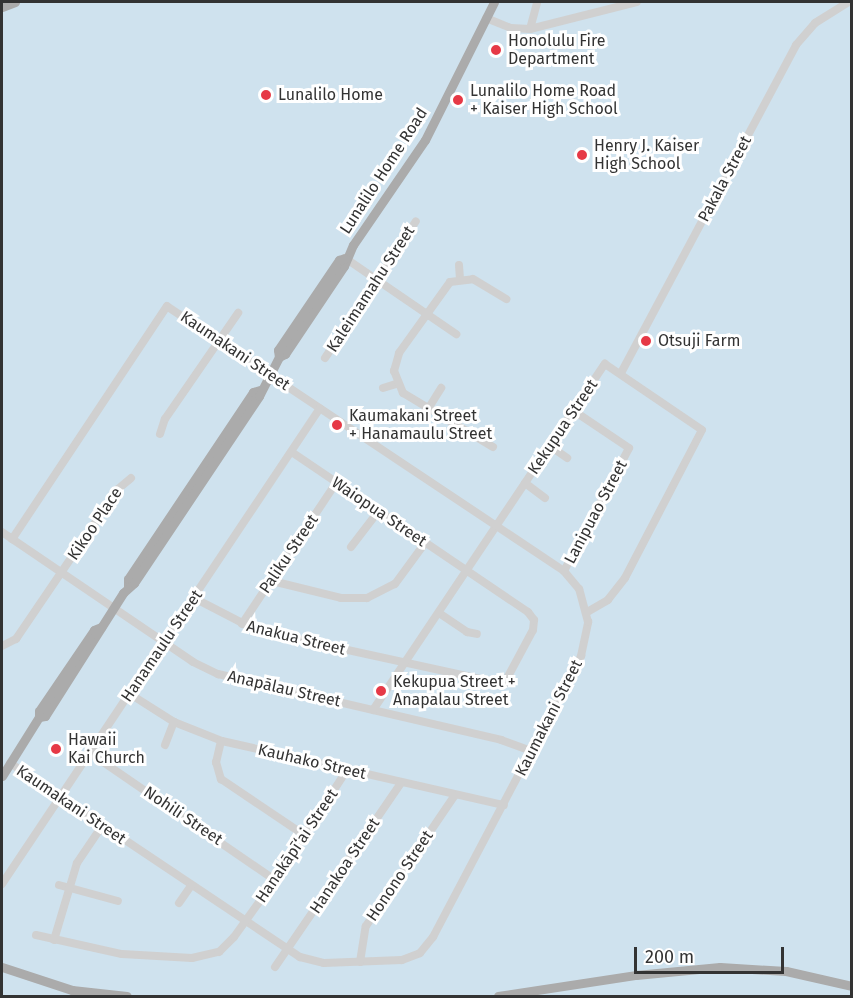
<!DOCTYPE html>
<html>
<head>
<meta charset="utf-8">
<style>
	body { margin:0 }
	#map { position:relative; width:853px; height:998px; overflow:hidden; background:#fff; font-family:"Fira Sans",sans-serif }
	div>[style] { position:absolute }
	.water>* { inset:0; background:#cfe2ee; transform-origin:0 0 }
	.minor>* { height:8px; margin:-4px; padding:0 4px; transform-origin:4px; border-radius:4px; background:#d0d0d0 }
	.major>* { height:9px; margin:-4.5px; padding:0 4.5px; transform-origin:4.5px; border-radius:4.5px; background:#ababab }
	.dots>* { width:16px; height:16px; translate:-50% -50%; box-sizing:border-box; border:3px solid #fff; border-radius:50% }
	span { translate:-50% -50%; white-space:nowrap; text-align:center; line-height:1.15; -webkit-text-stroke:6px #fff; paint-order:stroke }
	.poi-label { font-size:16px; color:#333 }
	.left { translate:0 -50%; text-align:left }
	.street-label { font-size:16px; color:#333 }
	.frame { position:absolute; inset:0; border:3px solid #333; pointer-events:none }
	.scale { position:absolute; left:634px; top:947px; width:150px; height:27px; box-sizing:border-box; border:3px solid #333; border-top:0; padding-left:8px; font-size:18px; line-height:21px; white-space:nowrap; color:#333; -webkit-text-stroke:4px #fff; paint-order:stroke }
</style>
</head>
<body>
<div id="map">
	<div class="water">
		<div style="left:2px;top:2px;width:849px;height:994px"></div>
	</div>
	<div class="minor">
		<div style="left:486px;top:18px;width:27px;rotate:22deg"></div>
		<div style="left:511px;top:28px;width:19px;rotate:3deg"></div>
		<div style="left:530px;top:29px;width:110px;rotate:-14.2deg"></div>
		<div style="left:530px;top:29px;width:28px;rotate:-75deg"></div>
		<div style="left:345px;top:258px;width:135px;rotate:34.4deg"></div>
		<div style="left:459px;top:265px;width:13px;rotate:86deg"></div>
		<div style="left:325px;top:358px;width:164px;rotate:-56.4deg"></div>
		<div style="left:621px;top:373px;width:372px;rotate:-61.9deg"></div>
		<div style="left:796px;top:45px;width:29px;rotate:-49deg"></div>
		<div style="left:815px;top:23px;width:39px;rotate:-32deg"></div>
		<div style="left:383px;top:388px;width:14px;rotate:-17deg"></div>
		<div style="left:428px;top:409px;width:25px;rotate:-58deg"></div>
		<div style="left:160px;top:434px;width:16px;rotate:-72deg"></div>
		<div style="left:165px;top:419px;width:129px;rotate:-55.4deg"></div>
		<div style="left:550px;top:446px;width:21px;rotate:35deg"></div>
		<div style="left:493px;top:447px;width:105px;rotate:-149deg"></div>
		<div style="left:403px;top:393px;width:24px;rotate:-112deg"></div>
		<div style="left:394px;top:371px;width:19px;rotate:-74deg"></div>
		<div style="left:399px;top:353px;width:87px;rotate:-54.3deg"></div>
		<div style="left:450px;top:282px;width:23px;rotate:-7deg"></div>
		<div style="left:473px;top:279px;width:39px;rotate:31deg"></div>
		<div style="left:525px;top:483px;width:25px;rotate:37deg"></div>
		<div style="left:2px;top:532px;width:231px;rotate:34.2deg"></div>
		<div style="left:193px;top:662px;width:28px;rotate:26deg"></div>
		<div style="left:218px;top:674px;width:291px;rotate:13.1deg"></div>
		<div style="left:501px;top:740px;width:33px;rotate:20deg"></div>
		<div style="left:351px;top:547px;width:43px;rotate:-52.6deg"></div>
		<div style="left:564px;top:571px;width:139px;rotate:-62.1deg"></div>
		<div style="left:629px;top:448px;width:66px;rotate:-146.1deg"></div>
		<div style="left:272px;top:581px;width:71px;rotate:13.8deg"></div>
		<div style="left:341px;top:598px;width:26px"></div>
		<div style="left:367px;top:598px;width:31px;rotate:-27deg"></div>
		<div style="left:395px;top:584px;width:51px;rotate:-53.8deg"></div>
		<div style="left:194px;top:598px;width:70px;rotate:27.3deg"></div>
		<div style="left:256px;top:630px;width:254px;rotate:12.3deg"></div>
		<div style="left:504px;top:684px;width:61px;rotate:-61.8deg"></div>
		<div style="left:533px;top:630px;width:10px;rotate:-84deg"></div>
		<div style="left:534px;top:620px;width:10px;rotate:-127deg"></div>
		<div style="left:528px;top:612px;width:285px;rotate:-145.9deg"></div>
		<div style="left:439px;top:613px;width:34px;rotate:34deg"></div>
		<div style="left:467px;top:632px;width:10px;rotate:11deg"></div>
		<div style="left:242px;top:624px;width:169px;rotate:-56.3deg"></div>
		<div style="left:2px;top:646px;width:16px;rotate:-27deg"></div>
		<div style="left:16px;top:639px;width:181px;rotate:-55.8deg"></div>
		<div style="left:118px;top:489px;width:17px;rotate:-40deg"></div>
		<div style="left:130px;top:694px;width:52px;rotate:32.5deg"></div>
		<div style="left:174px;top:722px;width:52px;rotate:21.6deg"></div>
		<div style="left:222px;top:741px;width:289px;rotate:12.8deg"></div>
		<div style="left:373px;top:710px;width:417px;rotate:-56.2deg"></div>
		<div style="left:605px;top:364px;width:117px;rotate:34.2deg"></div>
		<div style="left:702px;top:430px;width:167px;rotate:117.5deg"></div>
		<div style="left:625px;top:578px;width:28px;rotate:128deg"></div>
		<div style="left:608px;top:600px;width:24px;rotate:150deg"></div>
		<div style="left:221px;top:741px;width:22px;rotate:103deg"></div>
		<div style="left:216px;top:762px;width:18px;rotate:74deg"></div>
		<div style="left:221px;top:779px;width:100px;rotate:34deg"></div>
		<div style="left:165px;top:745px;width:25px;rotate:-69deg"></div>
		<div style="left:90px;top:753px;width:224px;rotate:34.5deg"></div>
		<div style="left:10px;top:763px;width:349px;rotate:33.8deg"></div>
		<div style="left:300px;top:957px;width:25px;rotate:14deg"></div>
		<div style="left:324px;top:963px;width:78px;rotate:-2.2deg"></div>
		<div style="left:402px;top:960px;width:19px;rotate:-21deg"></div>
		<div style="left:420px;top:953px;width:21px;rotate:-51deg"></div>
		<div style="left:433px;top:937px;width:318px;rotate:-62.2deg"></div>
		<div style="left:581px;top:656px;width:35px;rotate:-78deg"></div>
		<div style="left:588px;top:622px;width:34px;rotate:-105deg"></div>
		<div style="left:579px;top:589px;width:23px;rotate:-130deg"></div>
		<div style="left:564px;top:571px;width:477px;rotate:-146.3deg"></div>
		<div style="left:167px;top:306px;width:280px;rotate:123.6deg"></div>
		<div style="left:2px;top:884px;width:572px;rotate:-56.25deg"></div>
		<div style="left:59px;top:885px;width:61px;rotate:15.2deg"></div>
		<div style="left:179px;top:903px;width:21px;rotate:-55deg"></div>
		<div style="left:36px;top:935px;width:88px;rotate:12.5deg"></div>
		<div style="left:122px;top:954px;width:70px;rotate:3.3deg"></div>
		<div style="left:192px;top:958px;width:28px;rotate:-13deg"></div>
		<div style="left:219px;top:952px;width:21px;rotate:-45deg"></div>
		<div style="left:234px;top:937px;width:70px;rotate:-54.3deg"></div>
		<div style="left:275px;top:880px;width:131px;rotate:-56.8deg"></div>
		<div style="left:54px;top:940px;width:80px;rotate:-73.4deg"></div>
		<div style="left:77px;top:863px;width:45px;rotate:-56deg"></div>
		<div style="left:360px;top:962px;width:36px;rotate:-81deg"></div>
		<div style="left:366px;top:926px;width:158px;rotate:-55.8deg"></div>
		<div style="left:275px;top:967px;width:223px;rotate:-55.6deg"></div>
	</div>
	<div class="major">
		<div style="left:2px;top:7px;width:14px;rotate:-21deg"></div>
		<div style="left:279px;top:357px;width:7px;rotate:-27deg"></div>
		<div style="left:285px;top:354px;width:106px;rotate:-56.2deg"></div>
		<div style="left:344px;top:266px;width:23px;rotate:-67deg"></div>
		<div style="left:353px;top:245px;width:127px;rotate:-55.6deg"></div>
		<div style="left:425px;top:140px;width:154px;rotate:-63.4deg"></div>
		<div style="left:128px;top:587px;width:8px;rotate:-90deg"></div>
		<div style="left:128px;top:579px;width:225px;rotate:-56.2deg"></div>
		<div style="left:253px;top:392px;width:7px;rotate:-16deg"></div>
		<div style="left:39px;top:717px;width:6px;rotate:-9deg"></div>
		<div style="left:45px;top:716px;width:146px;rotate:-57.6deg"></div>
		<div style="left:123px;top:593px;width:15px;rotate:-42deg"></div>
		<div style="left:134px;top:583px;width:225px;rotate:-56.2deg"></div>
		<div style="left:259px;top:396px;width:44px;rotate:-62.9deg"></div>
		<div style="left:279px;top:357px;width:7px;rotate:-98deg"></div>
		<div style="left:278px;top:350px;width:109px;rotate:-55.9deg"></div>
		<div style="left:339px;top:260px;width:6px;rotate:-18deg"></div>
		<div style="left:2px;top:776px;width:70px;rotate:-57.9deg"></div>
		<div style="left:39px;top:717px;width:6px;rotate:-90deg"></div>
		<div style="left:39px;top:711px;width:98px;rotate:-55.8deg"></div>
		<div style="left:94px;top:630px;width:8px;rotate:-23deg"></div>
		<div style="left:2px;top:967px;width:74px;rotate:18.2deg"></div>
		<div style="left:72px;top:990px;width:55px;rotate:6.2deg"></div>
		<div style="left:498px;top:996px;width:140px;rotate:-8.7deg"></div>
		<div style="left:636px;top:975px;width:84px;rotate:-5.4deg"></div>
		<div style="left:720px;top:967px;width:66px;rotate:3.5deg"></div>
		<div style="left:786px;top:971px;width:68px;rotate:12.8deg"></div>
	</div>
	<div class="dots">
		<div style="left:496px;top:50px;background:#e63946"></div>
		<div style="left:266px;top:95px;background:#e63946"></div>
		<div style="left:458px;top:100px;background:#e63946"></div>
		<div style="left:582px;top:155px;background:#e63946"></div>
		<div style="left:646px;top:341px;background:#e63946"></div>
		<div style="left:337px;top:425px;background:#e63946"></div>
		<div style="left:381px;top:691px;background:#e63946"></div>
		<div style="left:56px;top:749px;background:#e63946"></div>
	</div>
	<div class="poi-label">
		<span class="left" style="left:508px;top:50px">Honolulu Fire<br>Department</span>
		<span class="left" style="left:470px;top:100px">Lunalilo Home Road<br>+ Kaiser High School</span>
		<span class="left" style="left:278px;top:95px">Lunalilo Home</span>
		<span class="left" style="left:594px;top:155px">Henry J. Kaiser<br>High School</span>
		<span class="left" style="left:658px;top:341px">Otsuji Farm</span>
		<span class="left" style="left:349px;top:425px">Kaumakani Street<br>+ Hanamaulu Street</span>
		<span class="left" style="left:393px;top:691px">Kekupua Street +<br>Anapalau Street</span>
		<span class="left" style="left:68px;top:749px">Hawaii<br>Kai Church</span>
	</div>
	<div class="street-label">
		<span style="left:384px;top:171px;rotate:-57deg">Lunalilo Home Road</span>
		<span style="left:725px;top:179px;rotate:-62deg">Pakala Street</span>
		<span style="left:371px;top:289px;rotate:-57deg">Kaleimamahu Street</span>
		<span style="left:235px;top:351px;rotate:34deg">Kaumakani Street</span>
		<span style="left:563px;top:427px;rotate:-56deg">Kekupua Street</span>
		<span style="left:379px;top:512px;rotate:34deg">Waiopua Street</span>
		<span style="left:596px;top:512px;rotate:-62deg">Lanipuao Street</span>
		<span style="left:95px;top:524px;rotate:-56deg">Kikoo Place</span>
		<span style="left:289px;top:554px;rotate:-56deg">Paliku Street</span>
		<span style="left:296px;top:638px;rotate:14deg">Anakua Street</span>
		<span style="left:162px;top:646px;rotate:-56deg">Hanamaulu Street</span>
		<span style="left:284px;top:689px;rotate:13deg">Anapālau Street</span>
		<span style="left:549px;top:718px;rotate:-63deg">Kaumakani Street</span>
		<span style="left:312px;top:762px;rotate:13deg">Kauhako Street</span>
		<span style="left:71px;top:805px;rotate:34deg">Kaumakani Street</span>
		<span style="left:183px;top:816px;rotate:34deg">Nohili Street</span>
		<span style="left:297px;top:846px;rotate:-56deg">Hanakāpī‘ai Street</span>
		<span style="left:345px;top:866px;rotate:-56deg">Hanakoa Street</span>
		<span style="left:400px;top:876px;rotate:-56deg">Honono Street</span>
	</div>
	<div class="frame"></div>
	<div class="scale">200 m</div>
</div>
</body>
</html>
